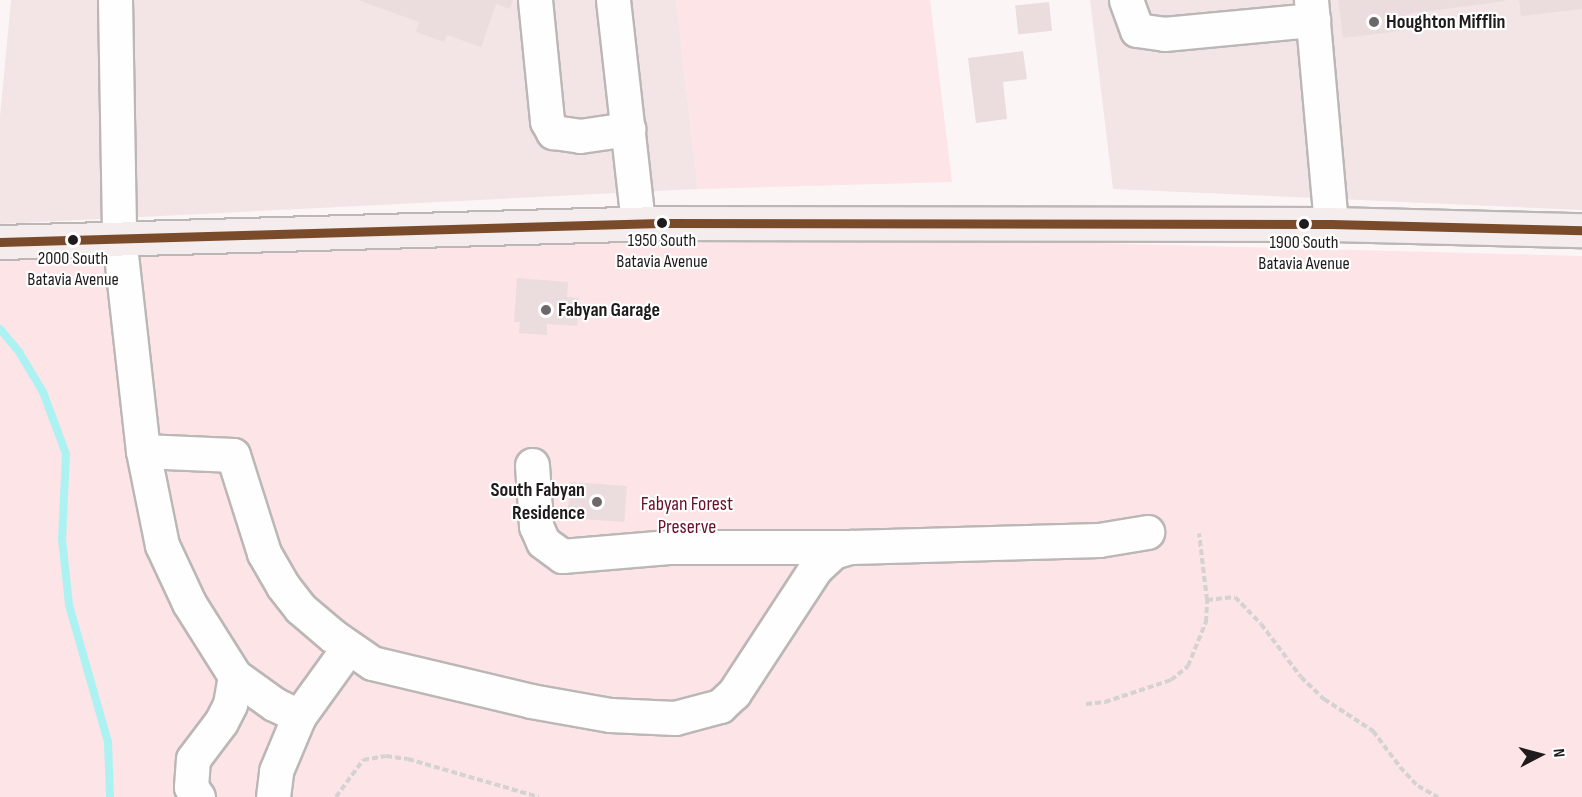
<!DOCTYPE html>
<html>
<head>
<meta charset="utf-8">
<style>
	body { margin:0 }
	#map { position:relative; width:1582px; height:797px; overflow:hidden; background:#fcf5f6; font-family:"Sofia Sans Condensed",sans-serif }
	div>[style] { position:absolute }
	.built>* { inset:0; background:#f3e5e6 }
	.green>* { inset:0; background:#fde4e6 }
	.stream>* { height:8px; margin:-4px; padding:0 4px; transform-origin:4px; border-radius:4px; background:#adf2f2 }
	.building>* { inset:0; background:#ebdcdd; transform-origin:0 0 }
	.path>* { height:4px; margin-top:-2px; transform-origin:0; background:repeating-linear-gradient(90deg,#d5d2d2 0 6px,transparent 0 9px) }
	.roads { filter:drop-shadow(2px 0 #bcb7b7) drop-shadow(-2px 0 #bcb7b7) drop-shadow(0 2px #bcb7b7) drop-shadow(0 -2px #bcb7b7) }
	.minor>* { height:33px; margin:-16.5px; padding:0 16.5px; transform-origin:16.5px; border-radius:16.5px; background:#fffefe }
	.major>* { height:33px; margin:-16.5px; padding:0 16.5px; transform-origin:16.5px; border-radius:16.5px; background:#f5eced }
	.bus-1>* { height:9px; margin:-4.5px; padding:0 4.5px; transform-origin:4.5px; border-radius:4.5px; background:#7a4b2a }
	.dots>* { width:16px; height:16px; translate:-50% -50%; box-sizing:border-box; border:3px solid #fff; border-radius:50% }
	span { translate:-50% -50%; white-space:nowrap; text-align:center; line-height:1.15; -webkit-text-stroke:4.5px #fff; paint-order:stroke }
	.bus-label { font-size:18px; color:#1f1a1b }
	.poi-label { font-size:20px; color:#1f1a1b; font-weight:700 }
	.left { translate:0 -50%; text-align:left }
	.right { translate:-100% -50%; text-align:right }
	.park-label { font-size:20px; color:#6b0e27 }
	.north { position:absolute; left:1510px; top:725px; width:60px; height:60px; -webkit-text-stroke:4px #fff; paint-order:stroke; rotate:84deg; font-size:16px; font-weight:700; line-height:24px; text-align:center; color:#1f1a1b }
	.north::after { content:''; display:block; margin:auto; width:21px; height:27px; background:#1f1a1b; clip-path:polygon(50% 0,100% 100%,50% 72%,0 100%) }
</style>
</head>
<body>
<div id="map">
	<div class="built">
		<div style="clip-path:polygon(11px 0,676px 0,698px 189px,0 224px,0 116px)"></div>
		<div style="clip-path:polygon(1090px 0,1582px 0,1582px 210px,1113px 189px)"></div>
	</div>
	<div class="green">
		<div style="clip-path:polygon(676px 0,930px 0,952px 182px,698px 189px)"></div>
		<div style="clip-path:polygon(683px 232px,1582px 256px,1582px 797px,0 797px,0 261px)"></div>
	</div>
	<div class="stream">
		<div style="left:0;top:329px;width:30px;rotate:50deg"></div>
		<div style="left:19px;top:352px;width:47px;rotate:59deg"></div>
		<div style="left:43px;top:392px;width:66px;rotate:69.6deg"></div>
		<div style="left:66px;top:454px;width:85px;rotate:92.7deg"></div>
		<div style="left:62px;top:539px;width:66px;rotate:83.9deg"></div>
		<div style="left:69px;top:605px;width:142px;rotate:74.1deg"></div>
		<div style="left:108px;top:742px;width:55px;rotate:87.9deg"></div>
	</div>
	<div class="building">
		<div style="clip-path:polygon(358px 0,513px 0,510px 9px,496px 4px,481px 47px,447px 35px,444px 42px,416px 32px,419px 22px)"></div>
		<div style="clip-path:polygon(1338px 0,1505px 0,1505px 1px,1407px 14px,1409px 30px,1343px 38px)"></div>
		<div style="clip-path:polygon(1519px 0,1582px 0,1582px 9px,1521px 16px)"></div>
		<div style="left:1049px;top:2px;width:29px;height:34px;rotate:84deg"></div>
		<div style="clip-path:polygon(1023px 51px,1027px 79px,1003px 82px,1007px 119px,976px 123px,968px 58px)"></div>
		<div style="clip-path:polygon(517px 278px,568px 282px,567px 297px,579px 298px,577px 326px,547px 324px,547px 335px,519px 333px,520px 322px,514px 322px)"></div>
		<div style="left:570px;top:482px;width:57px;height:36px;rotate:4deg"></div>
	</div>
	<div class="path">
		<div style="left:1207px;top:600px;width:28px;rotate:-6deg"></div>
		<div style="left:1235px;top:597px;width:37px;rotate:46deg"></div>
		<div style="left:1261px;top:624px;width:66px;rotate:53deg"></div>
		<div style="left:1301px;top:677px;width:32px;rotate:44deg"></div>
		<div style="left:1324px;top:699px;width:59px;rotate:33.1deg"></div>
		<div style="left:1373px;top:731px;width:45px;rotate:53.1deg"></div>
		<div style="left:1400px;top:767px;width:26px;rotate:47deg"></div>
		<div style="left:1418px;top:786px;width:23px;rotate:29deg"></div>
		<div style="left:1086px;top:704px;width:19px;rotate:-6deg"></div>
		<div style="left:1105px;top:702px;width:70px;rotate:-18.4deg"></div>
		<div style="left:1171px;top:680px;width:22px;rotate:-39deg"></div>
		<div style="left:1188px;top:666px;width:48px;rotate:-67.8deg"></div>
		<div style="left:1206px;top:622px;width:22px;rotate:-87deg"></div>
		<div style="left:1207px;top:600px;width:67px;rotate:-96.8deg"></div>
		<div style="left:336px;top:797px;width:46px;rotate:-53.9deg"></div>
		<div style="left:363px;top:760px;width:23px;rotate:-10deg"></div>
		<div style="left:386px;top:756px;width:22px;rotate:8deg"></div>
		<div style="left:408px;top:759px;width:136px;rotate:16.2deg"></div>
	</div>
	<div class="roads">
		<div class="minor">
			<div style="left:115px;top:0;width:237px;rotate:89deg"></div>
			<div style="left:119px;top:237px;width:215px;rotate:83.6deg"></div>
			<div style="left:143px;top:451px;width:96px;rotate:78.6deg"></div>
			<div style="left:162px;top:545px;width:64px;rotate:65deg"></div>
			<div style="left:189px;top:603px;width:86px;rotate:57.8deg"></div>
			<div style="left:235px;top:676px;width:48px;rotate:35.7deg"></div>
			<div style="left:274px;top:704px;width:28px;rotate:26deg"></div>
			<div style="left:535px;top:0;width:122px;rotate:84.3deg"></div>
			<div style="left:547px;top:121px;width:13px;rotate:61deg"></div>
			<div style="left:553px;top:132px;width:27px;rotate:8deg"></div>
			<div style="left:580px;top:136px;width:49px;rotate:-8.3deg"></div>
			<div style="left:613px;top:0;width:225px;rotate:83.6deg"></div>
			<div style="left:1126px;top:0;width:32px;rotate:70deg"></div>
			<div style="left:1137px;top:30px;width:27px;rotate:8deg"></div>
			<div style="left:1164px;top:34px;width:150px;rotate:-5.4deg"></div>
			<div style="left:1311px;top:0;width:225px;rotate:84.9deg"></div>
			<div style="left:143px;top:451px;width:90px;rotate:2.5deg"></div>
			<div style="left:233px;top:455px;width:103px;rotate:72.4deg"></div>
			<div style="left:264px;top:553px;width:38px;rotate:60deg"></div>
			<div style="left:283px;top:586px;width:28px;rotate:52deg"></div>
			<div style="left:300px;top:608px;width:43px;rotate:40.3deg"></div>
			<div style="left:333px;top:636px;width:47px;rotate:34.7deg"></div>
			<div style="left:372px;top:663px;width:163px;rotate:13.4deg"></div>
			<div style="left:531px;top:701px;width:80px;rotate:10deg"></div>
			<div style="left:610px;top:715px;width:65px;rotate:2.6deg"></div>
			<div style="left:675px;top:718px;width:47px;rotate:-14.9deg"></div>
			<div style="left:720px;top:706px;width:19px;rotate:-43deg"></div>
			<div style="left:734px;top:693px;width:148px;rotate:-56.8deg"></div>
			<div style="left:815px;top:569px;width:25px;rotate:-43deg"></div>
			<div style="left:833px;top:552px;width:19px;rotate:-16deg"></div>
			<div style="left:851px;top:547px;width:248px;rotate:-1.6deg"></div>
			<div style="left:1099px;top:540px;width:49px;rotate:-9.5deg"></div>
			<div style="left:532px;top:465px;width:61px;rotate:86.2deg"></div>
			<div style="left:536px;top:526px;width:17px;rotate:66deg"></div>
			<div style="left:543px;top:542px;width:24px;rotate:36deg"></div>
			<div style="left:562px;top:556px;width:107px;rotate:-4.8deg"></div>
			<div style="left:669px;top:547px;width:181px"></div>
			<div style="left:198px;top:797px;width:12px;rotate:-125deg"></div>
			<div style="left:191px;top:787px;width:28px;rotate:-86deg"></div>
			<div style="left:193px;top:759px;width:46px;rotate:-52.9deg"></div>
			<div style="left:221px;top:722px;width:20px;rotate:-63deg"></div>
			<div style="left:230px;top:704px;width:28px;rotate:-80deg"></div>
			<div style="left:273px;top:797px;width:26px;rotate:-83deg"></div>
			<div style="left:276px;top:771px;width:60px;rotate:-67.3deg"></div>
			<div style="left:299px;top:716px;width:84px;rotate:-54.2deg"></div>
		</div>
		<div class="major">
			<div style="left:0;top:242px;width:660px;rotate:-1.65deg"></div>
			<div style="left:660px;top:223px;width:671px;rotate:0.09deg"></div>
			<div style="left:1331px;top:224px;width:251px;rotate:1.4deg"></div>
		</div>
	</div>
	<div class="bus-1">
		<div style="left:0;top:242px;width:660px;rotate:-1.65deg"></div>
		<div style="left:660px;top:223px;width:671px;rotate:0.09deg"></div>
		<div style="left:1331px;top:224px;width:251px;rotate:1.4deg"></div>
	</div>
	<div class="dots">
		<div style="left:1374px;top:22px;background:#6c6768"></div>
		<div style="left:662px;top:223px;background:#1f1a1b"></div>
		<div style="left:1304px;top:224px;background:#1f1a1b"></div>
		<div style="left:73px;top:240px;background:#1f1a1b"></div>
		<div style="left:546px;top:310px;background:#6c6768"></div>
		<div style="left:597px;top:502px;background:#6c6768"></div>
	</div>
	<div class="bus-label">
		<span style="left:662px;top:252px">1950 South<br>Batavia Avenue</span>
		<span style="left:1304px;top:254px">1900 South<br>Batavia Avenue</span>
		<span style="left:73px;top:270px">2000 South<br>Batavia Avenue</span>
	</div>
	<div class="poi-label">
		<span class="left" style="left:1386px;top:22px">Houghton Mifflin</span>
		<span class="left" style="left:558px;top:310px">Fabyan Garage</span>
		<span class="right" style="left:585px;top:502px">South Fabyan<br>Residence</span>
	</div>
	<div class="park-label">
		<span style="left:687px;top:516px">Fabyan Forest<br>Preserve</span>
	</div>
	<div class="north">N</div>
</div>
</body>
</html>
